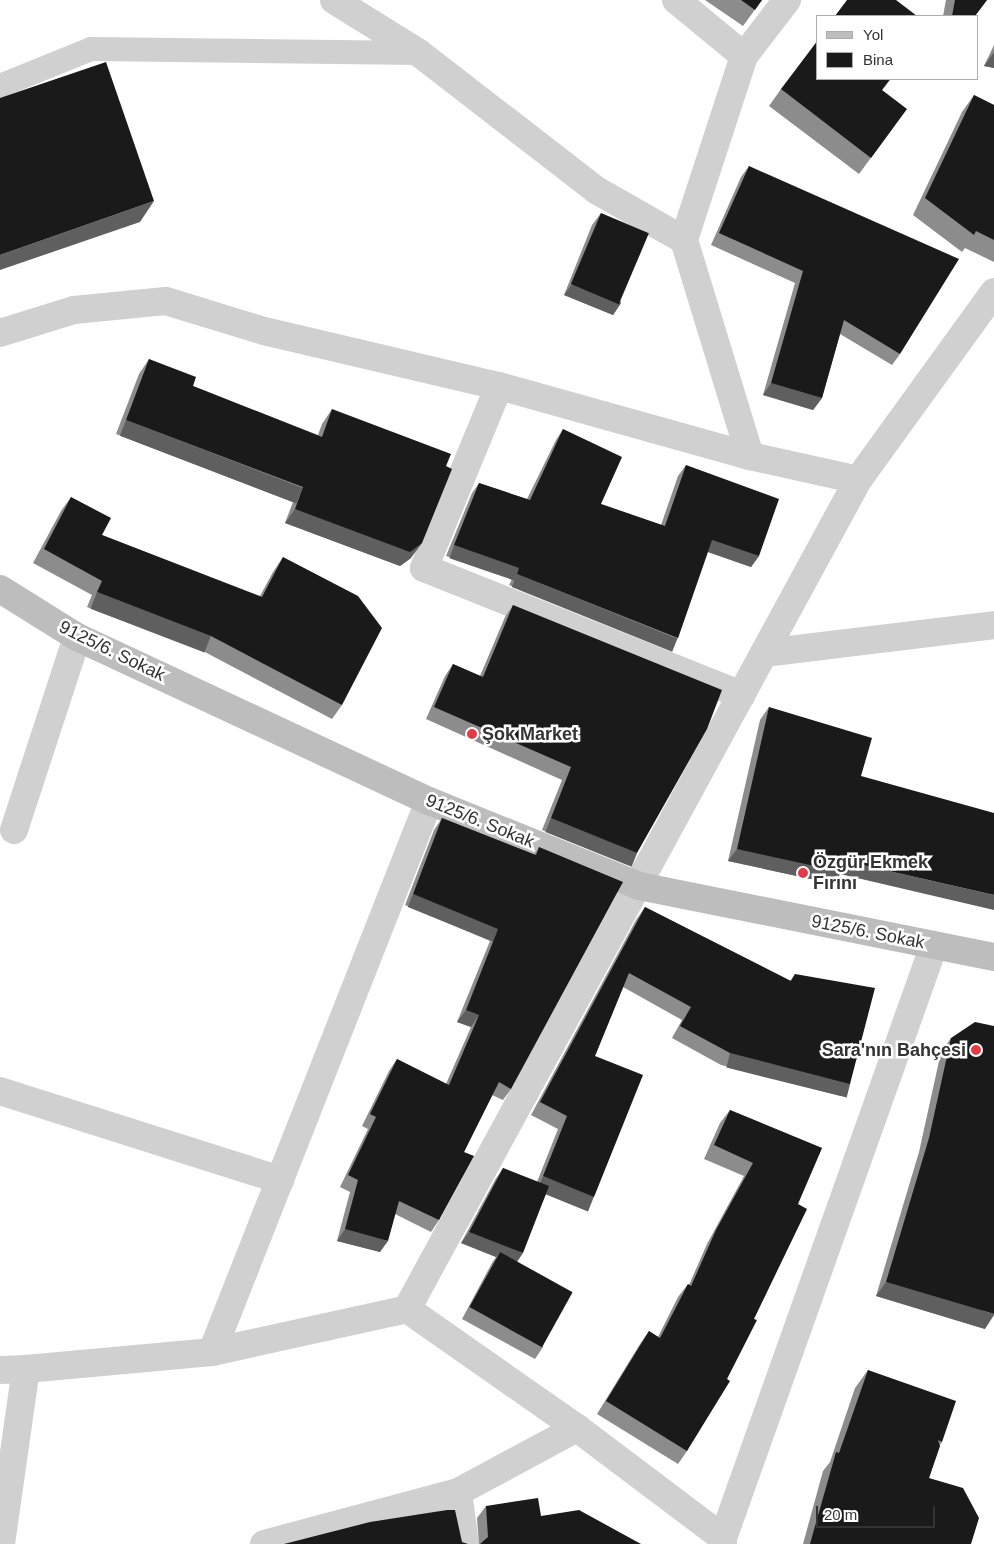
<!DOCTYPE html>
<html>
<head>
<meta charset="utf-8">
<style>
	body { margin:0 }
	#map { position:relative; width:994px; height:1544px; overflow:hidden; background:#fff; font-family:Helvetica,sans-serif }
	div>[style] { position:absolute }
	.lane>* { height:24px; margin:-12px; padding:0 12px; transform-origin:12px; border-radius:12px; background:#d0d0d0 }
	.street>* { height:28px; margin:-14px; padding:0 14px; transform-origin:14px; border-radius:14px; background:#d0d0d0 }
	.secondary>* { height:28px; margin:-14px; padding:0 14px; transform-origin:14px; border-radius:14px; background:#bdbdbd }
	.wall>* { inset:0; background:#8c8c8c }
	.shaded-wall>* { inset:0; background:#5f5f5f; transform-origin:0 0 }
	.building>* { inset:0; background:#1a1a1a; transform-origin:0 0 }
	.dots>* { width:14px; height:14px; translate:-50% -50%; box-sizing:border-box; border:2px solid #fff; border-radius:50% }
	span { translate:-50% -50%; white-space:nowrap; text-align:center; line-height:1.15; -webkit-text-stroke:5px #fff; paint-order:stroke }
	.street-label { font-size:18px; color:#333 }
	.poi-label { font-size:18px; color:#333; font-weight:700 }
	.left { translate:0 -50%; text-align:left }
	.right { translate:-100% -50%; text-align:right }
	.legend { position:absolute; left:816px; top:15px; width:162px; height:65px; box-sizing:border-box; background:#fff; border:1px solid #adadad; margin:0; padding:6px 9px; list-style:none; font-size:15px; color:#333 }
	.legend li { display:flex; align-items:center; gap:10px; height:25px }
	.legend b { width:25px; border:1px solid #adadad }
	.scale { position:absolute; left:816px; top:1506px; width:119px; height:22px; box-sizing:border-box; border:2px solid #333; border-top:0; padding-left:6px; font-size:15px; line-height:18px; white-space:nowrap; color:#333; -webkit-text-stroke:4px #fff; paint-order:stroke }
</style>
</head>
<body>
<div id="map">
	<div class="lane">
		<div style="left:0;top:86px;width:98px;rotate:-22.1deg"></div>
		<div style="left:91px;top:49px;width:328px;rotate:0.7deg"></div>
	</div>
	<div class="street">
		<div style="left:334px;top:0;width:100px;rotate:31.9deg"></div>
		<div style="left:419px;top:53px;width:224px;rotate:37.7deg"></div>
		<div style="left:596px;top:190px;width:101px;rotate:29.6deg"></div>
		<div style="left:684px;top:240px;width:226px;rotate:73deg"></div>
		<div style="left:676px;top:0;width:88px;rotate:39.5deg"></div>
		<div style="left:744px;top:56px;width:194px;rotate:108.1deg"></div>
		<div style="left:744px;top:56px;width:71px;rotate:-52.5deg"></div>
		<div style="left:0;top:333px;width:77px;rotate:-17.3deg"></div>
		<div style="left:74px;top:310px;width:92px;rotate:-5.6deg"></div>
		<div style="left:166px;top:301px;width:102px;rotate:17deg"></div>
		<div style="left:264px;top:331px;width:241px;rotate:13.2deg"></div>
		<div style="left:499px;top:386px;width:261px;rotate:15.6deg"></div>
		<div style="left:750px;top:456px;width:111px;rotate:12.5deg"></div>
		<div style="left:499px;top:386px;width:197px;rotate:112.4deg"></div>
		<div style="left:424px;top:568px;width:342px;rotate:21.8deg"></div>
		<div style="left:764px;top:653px;width:232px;rotate:-6.9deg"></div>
		<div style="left:14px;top:830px;width:203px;rotate:-71.9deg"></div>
		<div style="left:0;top:1091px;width:294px;rotate:17.6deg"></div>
		<div style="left:407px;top:1309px;width:944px;rotate:-61.45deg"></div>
		<div style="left:858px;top:480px;width:232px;rotate:-54.1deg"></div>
		<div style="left:212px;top:1352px;width:592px;rotate:-68.5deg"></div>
		<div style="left:0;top:1370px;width:26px;rotate:-2deg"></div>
		<div style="left:458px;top:1492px;width:52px;rotate:82.3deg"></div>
		<div style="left:723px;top:1538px;width:629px;rotate:-70.41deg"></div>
		<div style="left:1px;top:1544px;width:177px;rotate:-81.9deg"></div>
		<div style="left:26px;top:1369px;width:187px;rotate:-5.2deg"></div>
		<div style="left:212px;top:1352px;width:200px;rotate:-12.4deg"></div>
		<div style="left:407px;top:1309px;width:208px;rotate:35deg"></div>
		<div style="left:577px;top:1428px;width:183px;rotate:37deg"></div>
		<div style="left:723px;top:1538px;width:6px;rotate:90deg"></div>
		<div style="left:264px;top:1544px;width:201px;rotate:-15deg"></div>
		<div style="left:458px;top:1492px;width:135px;rotate:-28.3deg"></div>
	</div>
	<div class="secondary">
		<div style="left:0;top:589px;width:91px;rotate:31.9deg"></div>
		<div style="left:77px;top:637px;width:388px;rotate:25deg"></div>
		<div style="left:429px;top:801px;width:227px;rotate:22deg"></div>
		<div style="left:639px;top:886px;width:362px;rotate:11.3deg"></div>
	</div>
	<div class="wall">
		<div style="clip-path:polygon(705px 0,762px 0,743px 26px)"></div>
		<div style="clip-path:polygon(946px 0,987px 0,975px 16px,943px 16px)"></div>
		<div style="clip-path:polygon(994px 45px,994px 68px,984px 66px)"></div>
		<div style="clip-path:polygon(891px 79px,882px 90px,895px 125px,859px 174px,769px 106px,781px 89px)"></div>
		<div style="clip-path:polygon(974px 95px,994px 105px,994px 262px,965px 248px,962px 252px,913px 215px,962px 112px)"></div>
		<div style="clip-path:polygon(749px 166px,900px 354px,892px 365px,840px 334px,822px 398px,813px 410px,763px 395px,795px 283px,711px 245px,741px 177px)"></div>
		<div style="clip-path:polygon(601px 213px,621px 303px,613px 315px,564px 295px,592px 225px)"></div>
		<div style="clip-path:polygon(149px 359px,193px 386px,318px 435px,322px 424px,332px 409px,411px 558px,400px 566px,285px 523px,293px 502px,116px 434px,139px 374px)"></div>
		<div style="clip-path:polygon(563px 429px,601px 504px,661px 525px,678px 476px,686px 465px,759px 556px,751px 567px,708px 552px,678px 638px,670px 649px,509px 585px,512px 579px,446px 556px,472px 493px,479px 483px,527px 499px,556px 440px)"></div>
		<div style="clip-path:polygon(71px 497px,102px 535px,260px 596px,273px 572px,283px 557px,342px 705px,332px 719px,201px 650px,87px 607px,92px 595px,33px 563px,61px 511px)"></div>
		<div style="clip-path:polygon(513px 605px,628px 865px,542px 830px,562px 780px,426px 719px,445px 676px,453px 664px,480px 676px,505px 617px)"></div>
		<div style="clip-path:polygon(769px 707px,861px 776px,840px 874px,834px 884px,728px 861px,760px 720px)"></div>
		<div style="clip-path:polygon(442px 818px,534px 855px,539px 847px,511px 1089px,503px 1100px,492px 1095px,464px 1152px,439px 1220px,431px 1232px,395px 1214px,380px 1252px,337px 1241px,350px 1192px,340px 1187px,368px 1129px,362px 1126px,389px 1071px,397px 1059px,446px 1084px,471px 1027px,457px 1022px,490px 941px,405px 905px,434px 830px)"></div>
		<div style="clip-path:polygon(645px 907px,790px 981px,795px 974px,850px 1084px,841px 1096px,721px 1065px,672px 1038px,682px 1020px,623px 987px,595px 1056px,585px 1210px,546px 1194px,517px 1261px,543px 1347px,535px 1359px,462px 1319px,492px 1263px,496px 1257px,461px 1243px,495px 1180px,503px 1168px,537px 1182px,558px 1129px,531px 1115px,636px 920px)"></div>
		<div style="clip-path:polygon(951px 1038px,985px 1329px,876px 1296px,919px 1152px,941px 1052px)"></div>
		<div style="clip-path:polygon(730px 1110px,822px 1148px,687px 1451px,678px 1464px,597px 1414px,640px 1344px,649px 1331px,658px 1337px,678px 1297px,688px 1284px,689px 1285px,707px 1244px,744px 1176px,704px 1159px,720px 1123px)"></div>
		<div style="clip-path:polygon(868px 1370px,942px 1442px,940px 1445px,929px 1478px,971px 1544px,803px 1544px,823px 1471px,830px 1462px,855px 1388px)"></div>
		<div style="clip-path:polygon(486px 1506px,541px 1516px,641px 1544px,479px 1544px,477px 1518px)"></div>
	</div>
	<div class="shaded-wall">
		<div style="clip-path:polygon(994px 52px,994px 68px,984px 66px)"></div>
		<div style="clip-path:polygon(154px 201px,140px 222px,0 270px,0 255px)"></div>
		<div style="clip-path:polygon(572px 284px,621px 303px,613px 315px,564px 295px)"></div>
		<div style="clip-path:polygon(771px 383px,822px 398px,813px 410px,763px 395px)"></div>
		<div style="left:126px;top:420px;width:189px;height:17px;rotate:21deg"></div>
		<div style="clip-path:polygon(295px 509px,422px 543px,411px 558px,400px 566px,285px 523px)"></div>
		<div style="clip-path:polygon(712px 540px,759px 556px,751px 567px,705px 551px)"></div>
		<div style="left:454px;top:545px;width:69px;height:14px;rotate:19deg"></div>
		<div style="left:517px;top:574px;width:173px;height:14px;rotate:22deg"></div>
		<div style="left:97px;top:592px;width:122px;height:18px;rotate:21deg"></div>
		<div style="left:551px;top:818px;width:93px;height:15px;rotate:22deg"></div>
		<div style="clip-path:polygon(737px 849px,845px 861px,994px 895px,994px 910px,840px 874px,834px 884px,728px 861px)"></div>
		<div style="left:413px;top:894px;width:92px;height:14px;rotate:22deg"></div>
		<div style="clip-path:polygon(466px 1010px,479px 1015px,471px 1027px,457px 1022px)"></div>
		<div style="left:730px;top:1053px;width:124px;height:15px;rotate:14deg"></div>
		<div style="left:543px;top:1176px;width:55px;height:16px;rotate:22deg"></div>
		<div style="clip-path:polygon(345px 1229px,388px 1241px,380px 1252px,337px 1241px)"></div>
		<div style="clip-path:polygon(469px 1232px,523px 1253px,515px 1265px,500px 1252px,496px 1257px,461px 1243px)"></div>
		<div style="clip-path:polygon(886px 1282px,994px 1314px,994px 1315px,985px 1329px,876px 1296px)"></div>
	</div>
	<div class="building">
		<div style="clip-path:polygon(741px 0,762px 0,755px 10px)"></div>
		<div style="clip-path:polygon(847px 0,896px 0,917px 16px,835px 16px)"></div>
		<div style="clip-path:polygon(955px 0,987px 0,975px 16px,952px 16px)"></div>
		<div style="clip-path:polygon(818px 40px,818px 79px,890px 79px,882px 90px,907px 109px,871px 158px,781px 89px)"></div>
		<div style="clip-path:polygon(106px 62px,154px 201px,0 255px,0 98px)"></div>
		<div style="clip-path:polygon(974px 95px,994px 105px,994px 240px,976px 231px,974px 235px,925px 198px)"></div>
		<div style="clip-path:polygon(749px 166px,959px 259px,900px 354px,844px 320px,822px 398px,771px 383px,803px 271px,719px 233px)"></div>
		<div style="left:601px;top:213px;width:52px;height:77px;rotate:23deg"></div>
		<div style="clip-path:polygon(149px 359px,196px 377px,193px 386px,322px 437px,332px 409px,451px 454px,446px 466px,452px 469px,422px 543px,410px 552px,295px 509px,303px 487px,126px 420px)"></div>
		<div style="clip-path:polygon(563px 429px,622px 457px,601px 504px,665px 526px,686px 465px,779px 499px,759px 556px,712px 540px,678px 638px,517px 574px,519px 568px,454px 545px,479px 483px,530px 500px)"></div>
		<div style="clip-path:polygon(71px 497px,111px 518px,102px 535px,262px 597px,283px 557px,358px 596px,382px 628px,342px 705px,211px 636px,97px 592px,102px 581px,44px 549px)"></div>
		<div style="clip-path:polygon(513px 605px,722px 690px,707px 729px,637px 853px,551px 818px,571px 767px,434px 707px,453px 664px,483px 677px)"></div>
		<div style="clip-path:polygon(769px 707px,872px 738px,861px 776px,994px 813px,994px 895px,845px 861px,842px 872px,737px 849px)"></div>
		<div style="clip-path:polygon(442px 818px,536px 855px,539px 847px,623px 882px,511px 1089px,499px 1082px,464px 1152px,474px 1156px,439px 1220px,399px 1201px,388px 1241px,345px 1229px,358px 1180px,348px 1175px,376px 1117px,370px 1114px,397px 1059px,449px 1085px,479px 1015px,466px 1010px,498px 929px,413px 894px)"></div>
		<div style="clip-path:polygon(645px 907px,791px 981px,795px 974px,875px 988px,850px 1084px,730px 1053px,680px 1026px,691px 1007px,629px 973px,595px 1056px,643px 1075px,594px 1197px,543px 1176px,567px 1116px,540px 1102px)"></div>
		<div style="clip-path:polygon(975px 1022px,994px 1026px,994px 1314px,886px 1282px,929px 1138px,951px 1038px)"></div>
		<div style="clip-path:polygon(730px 1110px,822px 1148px,798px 1204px,807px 1209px,754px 1319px,757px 1320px,727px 1379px,730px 1381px,687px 1451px,606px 1401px,649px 1331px,660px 1338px,688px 1284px,691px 1286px,716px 1230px,753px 1163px,714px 1145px)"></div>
		<div style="clip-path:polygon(503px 1168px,549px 1186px,523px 1253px,469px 1232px)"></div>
		<div style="left:500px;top:1252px;width:83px;height:63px;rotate:29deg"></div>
		<div style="clip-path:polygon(868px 1370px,956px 1401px,942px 1442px,938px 1440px,940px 1446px,929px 1478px,963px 1488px,979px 1518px,971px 1544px,810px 1544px,836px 1452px,839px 1453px)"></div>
		<div style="clip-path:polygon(538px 1498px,541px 1516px,579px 1510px,641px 1544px,480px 1544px,488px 1537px,486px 1506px)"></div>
		<div style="clip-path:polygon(447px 1510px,455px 1510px,462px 1542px,468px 1544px,284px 1544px,370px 1522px)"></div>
	</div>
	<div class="dots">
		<div style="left:472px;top:734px;background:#e63946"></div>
		<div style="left:803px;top:873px;background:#e63946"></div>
		<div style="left:976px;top:1050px;background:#e63946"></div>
	</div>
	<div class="street-label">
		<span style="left:112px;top:651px;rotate:26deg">9125/6. Sokak</span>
		<span style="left:480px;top:821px;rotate:22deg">9125/6. Sokak</span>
		<span style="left:868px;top:932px;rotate:11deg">9125/6. Sokak</span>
	</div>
	<div class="poi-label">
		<span class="left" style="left:482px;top:734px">Şok Market</span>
		<span class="left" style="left:813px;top:873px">Özgür Ekmek<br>Fırını</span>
		<span class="right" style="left:966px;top:1050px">Sara'nın Bahçesi</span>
	</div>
	<ul class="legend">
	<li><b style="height:6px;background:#bdbdbd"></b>Yol</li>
	<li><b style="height:14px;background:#1a1a1a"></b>Bina</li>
	</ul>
	<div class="scale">20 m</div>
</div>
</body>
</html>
